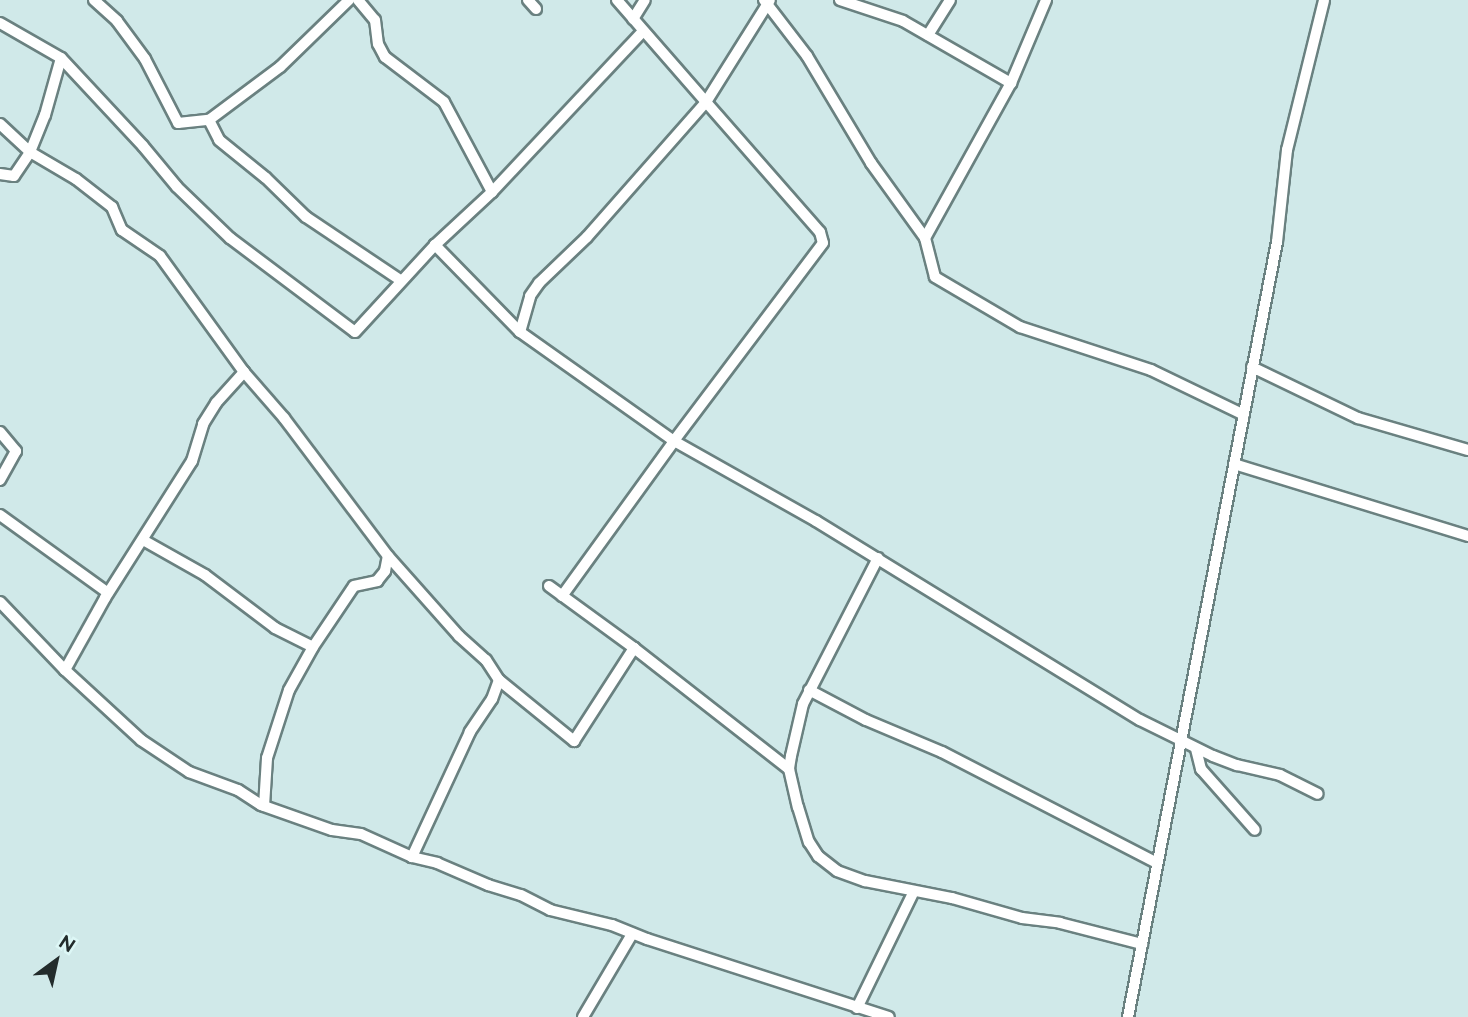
<!DOCTYPE html>
<html>
<head>
<meta charset="utf-8">
<style>
	body { margin:0 }
	#map { position:relative; width:1468px; height:1017px; overflow:hidden; background:#d0e9e9; font-family:Raleway,sans-serif }
	div>[style] { position:absolute }
	.roads { filter:drop-shadow(2px 0 #6a8180) drop-shadow(-2px 0 #6a8180) drop-shadow(0 2px #6a8180) drop-shadow(0 -2px #6a8180) }
	.minor>* { height:10px; margin:-5px; padding:0 5px; transform-origin:5px; border-radius:5px; background:#fff }
	span { translate:-50% -50%; white-space:nowrap; text-align:center; line-height:1.15; -webkit-text-stroke:5px #ddf7f6; paint-order:stroke }
	.north { position:absolute; left:21px; top:926px; width:70px; height:70px; -webkit-text-stroke:5px #ddf7f6; paint-order:stroke; rotate:33deg; font-size:19px; font-weight:700; line-height:28px; text-align:center; color:#232c2c }
	.north::after { content:''; display:block; margin:auto; width:24px; height:32px; background:#232c2c; clip-path:polygon(50% 0,100% 100%,50% 72%,0 100%) }
</style>
</head>
<body>
<div id="map">
	<div class="roads">
		<div class="minor">
			<div style="left:94px;top:0;width:31px;rotate:42deg"></div>
			<div style="left:117px;top:21px;width:47px;rotate:53.6deg"></div>
			<div style="left:145px;top:59px;width:72px;rotate:62.7deg"></div>
			<div style="left:178px;top:123px;width:31px;rotate:-6deg"></div>
			<div style="left:349px;top:0;width:96px;rotate:135.8deg"></div>
			<div style="left:280px;top:67px;width:89px;rotate:143.3deg"></div>
			<div style="left:209px;top:120px;width:22px;rotate:63deg"></div>
			<div style="left:219px;top:140px;width:60px;rotate:39deg"></div>
			<div style="left:266px;top:178px;width:56px;rotate:44.3deg"></div>
			<div style="left:306px;top:217px;width:113px;rotate:33.8deg"></div>
			<div style="left:358px;top:0;width:26px;rotate:50deg"></div>
			<div style="left:375px;top:20px;width:24px;rotate:83deg"></div>
			<div style="left:378px;top:44px;width:15px;rotate:62deg"></div>
			<div style="left:385px;top:57px;width:74px;rotate:37.3deg"></div>
			<div style="left:444px;top:102px;width:102px;rotate:61.9deg"></div>
			<div style="left:528px;top:0;width:12px;rotate:48deg"></div>
			<div style="left:617px;top:0;width:135px;rotate:48.9deg"></div>
			<div style="left:706px;top:102px;width:120px;rotate:-57.9deg"></div>
			<div style="left:764px;top:0;width:71px;rotate:52.5deg"></div>
			<div style="left:807px;top:56px;width:125px;rotate:59.1deg"></div>
			<div style="left:871px;top:163px;width:92px;rotate:54.2deg"></div>
			<div style="left:925px;top:238px;width:40px;rotate:75.6deg"></div>
			<div style="left:935px;top:277px;width:99px;rotate:30.5deg"></div>
			<div style="left:1020px;top:327px;width:138px;rotate:18.2deg"></div>
			<div style="left:1151px;top:370px;width:103px;rotate:25.8deg"></div>
			<div style="left:840px;top:0;width:66px;rotate:18.4deg"></div>
			<div style="left:903px;top:21px;width:125px;rotate:29.9deg"></div>
			<div style="left:633px;top:19px;width:22px;rotate:-58deg"></div>
			<div style="left:0;top:23px;width:70px;rotate:29.8deg"></div>
			<div style="left:61px;top:58px;width:120px;rotate:47deg"></div>
			<div style="left:143px;top:146px;width:53px;rotate:50.3deg"></div>
			<div style="left:177px;top:187px;width:74px;rotate:43.9deg"></div>
			<div style="left:230px;top:238px;width:156px;rotate:36.9deg"></div>
			<div style="left:355px;top:332px;width:118px;rotate:-47.4deg"></div>
			<div style="left:928px;top:35px;width:41px;rotate:-57.8deg"></div>
			<div style="left:0;top:124px;width:41px;rotate:43deg"></div>
			<div style="left:30px;top:152px;width:53px;rotate:30.4deg"></div>
			<div style="left:76px;top:179px;width:46px;rotate:37.9deg"></div>
			<div style="left:112px;top:207px;width:25px;rotate:67deg"></div>
			<div style="left:122px;top:230px;width:46px;rotate:34.4deg"></div>
			<div style="left:160px;top:256px;width:143px;rotate:54.1deg"></div>
			<div style="left:244px;top:372px;width:61px;rotate:49deg"></div>
			<div style="left:284px;top:418px;width:173px;rotate:53deg"></div>
			<div style="left:388px;top:556px;width:107px;rotate:48.4deg"></div>
			<div style="left:459px;top:636px;width:36px;rotate:42deg"></div>
			<div style="left:486px;top:660px;width:24px;rotate:57deg"></div>
			<div style="left:499px;top:680px;width:20px;rotate:110deg"></div>
			<div style="left:492px;top:699px;width:40px;rotate:124deg"></div>
			<div style="left:470px;top:732px;width:138px;rotate:114.9deg"></div>
			<div style="left:0;top:174px;width:14px;rotate:8deg"></div>
			<div style="left:14px;top:176px;width:29px;rotate:-56deg"></div>
			<div style="left:30px;top:152px;width:40px;rotate:-68deg"></div>
			<div style="left:45px;top:115px;width:59px;rotate:-74.3deg"></div>
			<div style="left:925px;top:238px;width:177px;rotate:-61deg"></div>
			<div style="left:1011px;top:83px;width:90px;rotate:-67.1deg"></div>
			<div style="left:520px;top:332px;width:37px;rotate:-74deg"></div>
			<div style="left:530px;top:296px;width:16px;rotate:-55deg"></div>
			<div style="left:539px;top:283px;width:66px;rotate:-43.8deg"></div>
			<div style="left:587px;top:237px;width:180px;rotate:-48.6deg"></div>
			<div style="left:706px;top:102px;width:173px;rotate:48.8deg"></div>
			<div style="left:820px;top:232px;width:11px;rotate:75deg"></div>
			<div style="left:823px;top:243px;width:248px;rotate:127deg"></div>
			<div style="left:674px;top:441px;width:163px;rotate:29.4deg"></div>
			<div style="left:816px;top:521px;width:380px;rotate:31.6deg"></div>
			<div style="left:1140px;top:720px;width:81px;rotate:26.3deg"></div>
			<div style="left:1213px;top:756px;width:26px;rotate:21deg"></div>
			<div style="left:1237px;top:765px;width:44px;rotate:13.1deg"></div>
			<div style="left:1280px;top:775px;width:42px;rotate:26.6deg"></div>
			<div style="left:1252px;top:367px;width:118px;rotate:25.7deg"></div>
			<div style="left:1358px;top:418px;width:115px;rotate:16.2deg"></div>
			<div style="left:0;top:432px;width:25px;rotate:50deg"></div>
			<div style="left:16px;top:451px;width:33px;rotate:119deg"></div>
			<div style="left:1234px;top:464px;width:245px;rotate:17.1deg"></div>
			<div style="left:0;top:515px;width:133px;rotate:35.8deg"></div>
			<div style="left:143px;top:540px;width:71px;rotate:29.4deg"></div>
			<div style="left:205px;top:575px;width:88px;rotate:37.1deg"></div>
			<div style="left:275px;top:628px;width:42px;rotate:26.6deg"></div>
			<div style="left:878px;top:558px;width:164px;rotate:117.2deg"></div>
			<div style="left:803px;top:704px;width:53px;rotate:103deg"></div>
			<div style="left:791px;top:756px;width:13px;rotate:99deg"></div>
			<div style="left:789px;top:769px;width:39px;rotate:77deg"></div>
			<div style="left:798px;top:807px;width:37px;rotate:73deg"></div>
			<div style="left:809px;top:842px;width:17px;rotate:57deg"></div>
			<div style="left:818px;top:856px;width:24px;rotate:38deg"></div>
			<div style="left:837px;top:871px;width:30px;rotate:20deg"></div>
			<div style="left:865px;top:881px;width:89px;rotate:11.1deg"></div>
			<div style="left:952px;top:898px;width:73px;rotate:15.9deg"></div>
			<div style="left:1022px;top:918px;width:38px;rotate:7deg"></div>
			<div style="left:1060px;top:923px;width:85px;rotate:14.4deg"></div>
			<div style="left:549px;top:586px;width:105px;rotate:36.1deg"></div>
			<div style="left:634px;top:648px;width:197px;rotate:38deg"></div>
			<div style="left:562px;top:596px;width:191px;rotate:-54.1deg"></div>
			<div style="left:674px;top:441px;width:189px;rotate:-144.7deg"></div>
			<div style="left:520px;top:332px;width:122px;rotate:-134.3deg"></div>
			<div style="left:435px;top:245px;width:78px;rotate:-42.9deg"></div>
			<div style="left:492px;top:192px;width:219px;rotate:-46.8deg"></div>
			<div style="left:0;top:602px;width:94px;rotate:46.3deg"></div>
			<div style="left:65px;top:670px;width:103px;rotate:42.6deg"></div>
			<div style="left:141px;top:740px;width:58px;rotate:33.7deg"></div>
			<div style="left:189px;top:772px;width:52px;rotate:20.2deg"></div>
			<div style="left:238px;top:790px;width:27px;rotate:33deg"></div>
			<div style="left:261px;top:805px;width:75px;rotate:19.4deg"></div>
			<div style="left:332px;top:830px;width:29px;rotate:8deg"></div>
			<div style="left:361px;top:834px;width:56px;rotate:24.3deg"></div>
			<div style="left:412px;top:857px;width:26px;rotate:13deg"></div>
			<div style="left:437px;top:863px;width:56px;rotate:23.3deg"></div>
			<div style="left:488px;top:885px;width:34px;rotate:17deg"></div>
			<div style="left:521px;top:895px;width:33px;rotate:27deg"></div>
			<div style="left:550px;top:910px;width:64px;rotate:13.6deg"></div>
			<div style="left:612px;top:925px;width:38px;rotate:22deg"></div>
			<div style="left:647px;top:939px;width:254px;rotate:17.9deg"></div>
			<div style="left:65px;top:670px;width:82px;rotate:-60.9deg"></div>
			<div style="left:105px;top:598px;width:162px;rotate:-57.6deg"></div>
			<div style="left:192px;top:461px;width:39px;rotate:-73deg"></div>
			<div style="left:203px;top:424px;width:25px;rotate:-58deg"></div>
			<div style="left:216px;top:403px;width:42px;rotate:-47.9deg"></div>
			<div style="left:499px;top:680px;width:97px;rotate:39.1deg"></div>
			<div style="left:574px;top:741px;width:111px;rotate:-57.2deg"></div>
			<div style="left:809px;top:690px;width:64px;rotate:27.8deg"></div>
			<div style="left:866px;top:720px;width:82px;rotate:22.8deg"></div>
			<div style="left:942px;top:752px;width:242px;rotate:27.3deg"></div>
			<div style="left:1196px;top:749px;width:21px;rotate:76deg"></div>
			<div style="left:1201px;top:769px;width:81px;rotate:48.5deg"></div>
			<div style="left:264px;top:806px;width:48px;rotate:-86.4deg"></div>
			<div style="left:267px;top:758px;width:71px;rotate:-72.1deg"></div>
			<div style="left:289px;top:690px;width:49px;rotate:-60.8deg"></div>
			<div style="left:313px;top:647px;width:73px;rotate:-56.1deg"></div>
			<div style="left:354px;top:586px;width:24px;rotate:-12deg"></div>
			<div style="left:377px;top:581px;width:13px;rotate:-51deg"></div>
			<div style="left:385px;top:571px;width:15px;rotate:-79deg"></div>
			<div style="left:857px;top:1008px;width:130px;rotate:-64deg"></div>
			<div style="left:583px;top:1017px;width:96px;rotate:-59.4deg"></div>
			<div style="left:1128px;top:1017px;width:789px;rotate:-79.12deg"></div>
			<div style="left:1277px;top:242px;width:93px;rotate:-83.8deg"></div>
			<div style="left:1287px;top:150px;width:154px;rotate:-76.1deg"></div>
		</div>
	</div>
	<div class="north">N</div>
</div>
</body>
</html>
